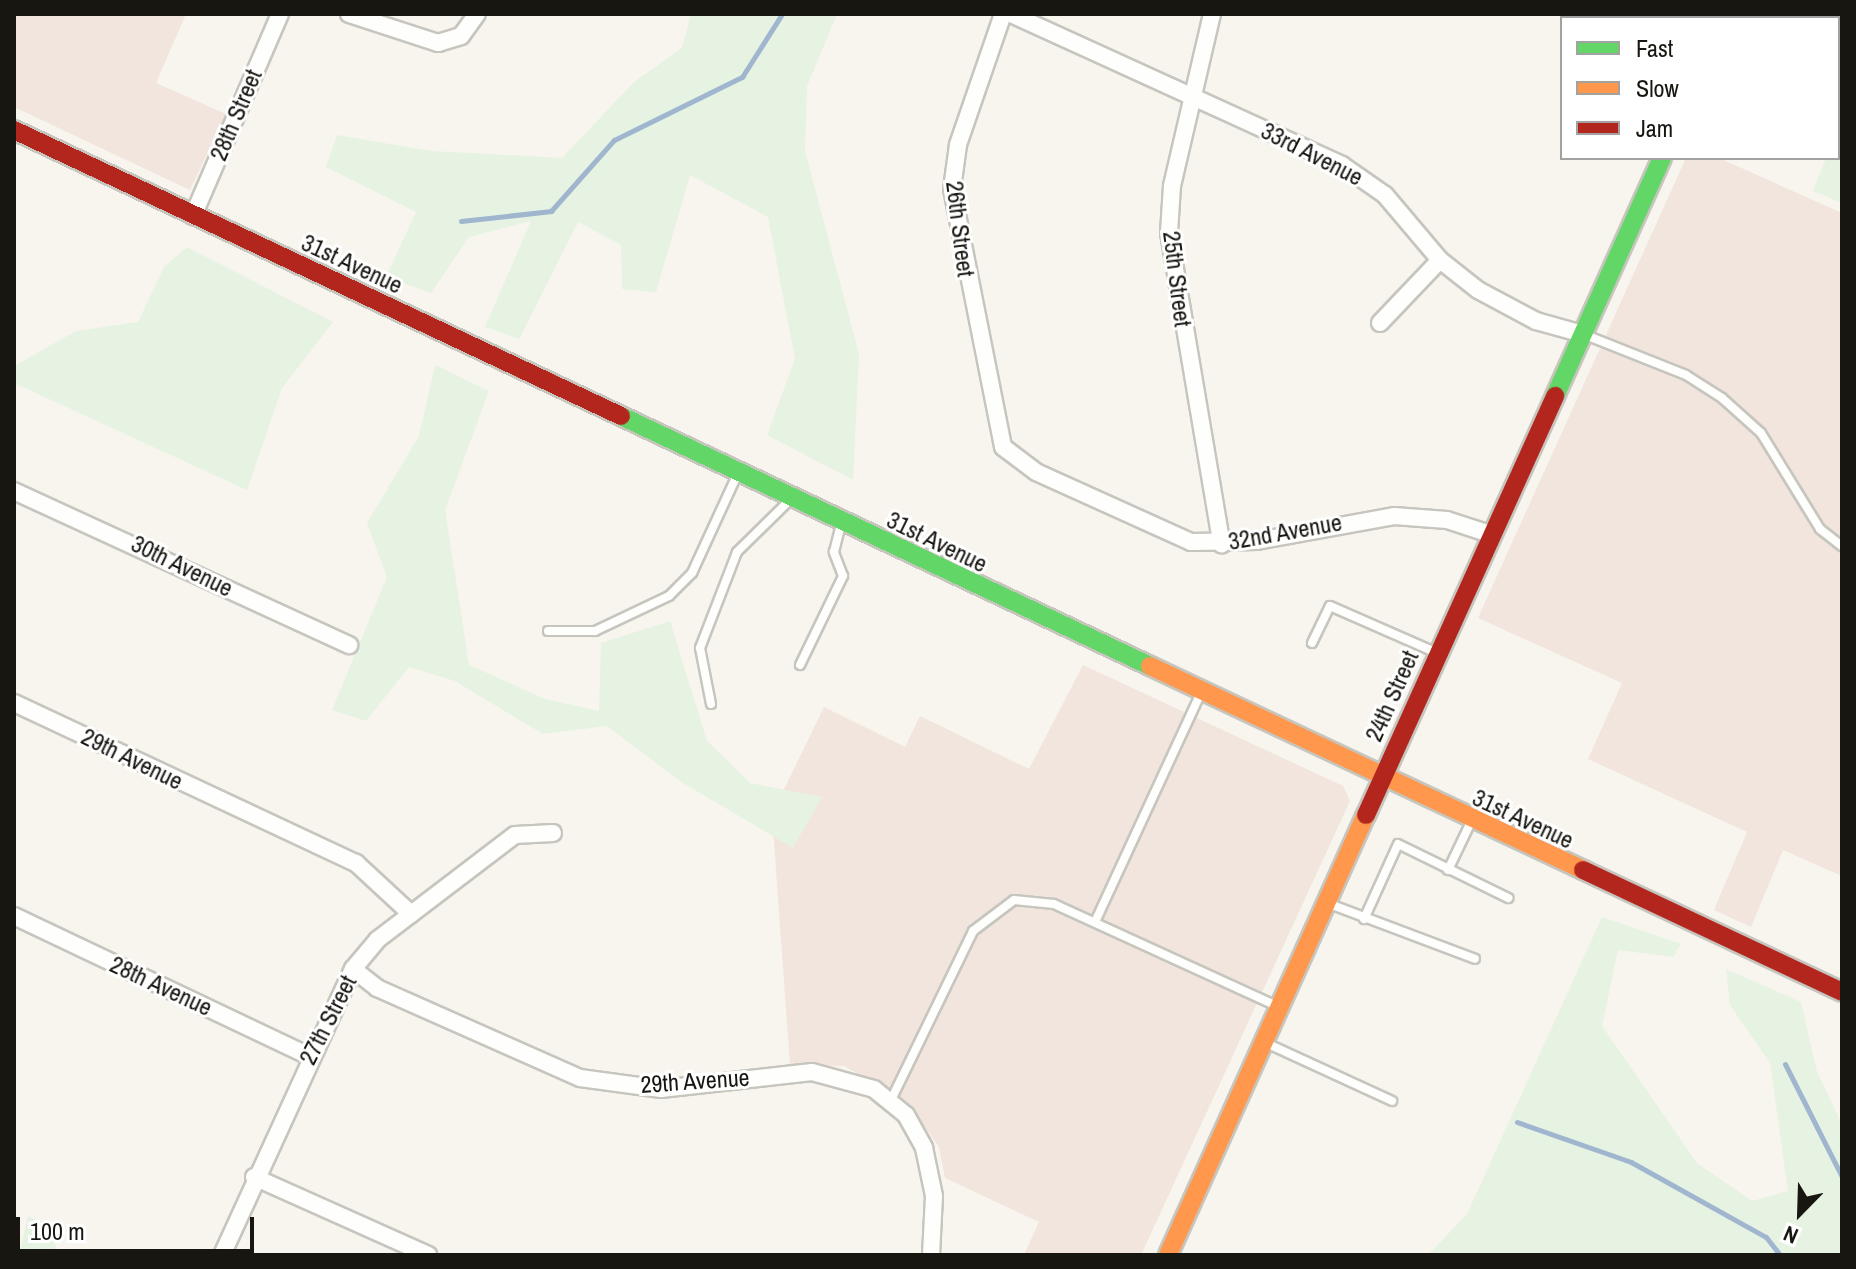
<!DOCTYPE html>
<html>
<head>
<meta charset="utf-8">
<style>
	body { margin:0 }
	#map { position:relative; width:1856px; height:1269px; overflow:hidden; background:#f7f5ed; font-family:"Archivo Narrow",sans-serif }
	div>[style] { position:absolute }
	.education>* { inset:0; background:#f1e5de }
	.green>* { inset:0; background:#e6f3e3 }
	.stream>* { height:5px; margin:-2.5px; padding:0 2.5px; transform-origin:2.5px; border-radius:2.5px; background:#a0b6ce }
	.roads { filter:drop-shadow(2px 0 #c6c5be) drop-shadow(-2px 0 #c6c5be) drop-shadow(0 2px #c6c5be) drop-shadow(0 -2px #c6c5be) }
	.lane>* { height:8px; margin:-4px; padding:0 4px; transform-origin:4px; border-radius:4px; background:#fefefc }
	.street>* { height:16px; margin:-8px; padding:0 8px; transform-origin:8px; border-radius:8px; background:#fefefc }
	.fast>* { height:18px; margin:-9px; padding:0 9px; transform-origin:9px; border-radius:9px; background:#63d668 }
	.slow>* { height:18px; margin:-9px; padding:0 9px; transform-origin:9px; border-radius:9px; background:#ff974d }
	.jam>* { height:18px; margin:-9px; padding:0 9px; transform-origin:9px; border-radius:9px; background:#b3261e }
	span { translate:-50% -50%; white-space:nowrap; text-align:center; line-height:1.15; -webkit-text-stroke:6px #fff; paint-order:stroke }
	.street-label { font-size:24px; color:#171611 }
	.frame { position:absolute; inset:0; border:16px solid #171611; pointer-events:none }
	.legend { position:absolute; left:1560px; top:16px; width:280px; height:144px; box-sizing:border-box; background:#fff; border:2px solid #a2a2a0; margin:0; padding:10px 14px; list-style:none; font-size:24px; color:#171611 }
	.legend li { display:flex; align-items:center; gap:16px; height:40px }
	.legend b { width:40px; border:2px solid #a2a2a0 }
	.north { position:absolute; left:1760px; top:1173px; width:80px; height:80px; -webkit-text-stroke:6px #fff; paint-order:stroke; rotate:203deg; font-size:22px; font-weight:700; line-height:32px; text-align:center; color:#171611 }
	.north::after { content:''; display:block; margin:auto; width:28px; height:36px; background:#171611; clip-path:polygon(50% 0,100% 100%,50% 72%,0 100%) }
	.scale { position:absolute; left:16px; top:1217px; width:238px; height:36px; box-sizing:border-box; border:4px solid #171611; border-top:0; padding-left:10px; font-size:24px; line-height:28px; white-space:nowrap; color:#171611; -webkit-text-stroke:6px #fff; paint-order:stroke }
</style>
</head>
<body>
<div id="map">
	<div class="education">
		<div style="clip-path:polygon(14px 14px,186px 14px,156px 83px,226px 114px,190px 190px,14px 107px)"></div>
		<div style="clip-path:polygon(1686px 158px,1719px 158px,1842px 213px,1842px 876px,1783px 850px,1751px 927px,1714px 910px,1747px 832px,1588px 759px,1622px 683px,1478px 618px)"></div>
		<div style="clip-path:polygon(1083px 665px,1343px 786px,1350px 801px,1141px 1255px,1024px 1255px,1039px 1222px,945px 1178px,939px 1147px,907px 1102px,844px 1066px,790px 1065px,772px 814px,824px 707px,905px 747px,920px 716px,1029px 769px)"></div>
	</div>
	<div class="green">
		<div style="clip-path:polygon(691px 14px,837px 14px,807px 86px,805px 151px,859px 354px,853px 480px,767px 435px,795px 359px,768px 217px,690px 175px,656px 292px,622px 289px,621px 245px,578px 222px,519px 339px,485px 327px,531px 221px,469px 237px,431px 293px,386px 277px,416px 212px,326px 167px,337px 135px,431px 151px,562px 158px,634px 82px,682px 48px)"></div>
		<div style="clip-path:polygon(1842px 116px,1842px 203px,1813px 191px,1826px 158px,1838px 158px)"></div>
		<div style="clip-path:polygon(187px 247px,333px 322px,282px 388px,247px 490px,14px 383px,14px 366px,76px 331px,138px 322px,164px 267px)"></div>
		<div style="clip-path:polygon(435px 365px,489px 391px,445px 510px,469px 665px,545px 699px,599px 711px,601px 643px,670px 621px,707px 741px,750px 783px,822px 797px,793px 848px,683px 783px,607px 726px,543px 734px,455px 681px,409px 667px,366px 721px,332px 710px,387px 577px,367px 523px,419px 436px)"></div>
		<div style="clip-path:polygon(1602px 917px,1681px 944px,1673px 957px,1618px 950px,1602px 1026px,1697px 1163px,1752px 1201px,1788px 1191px,1770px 1063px,1730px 1005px,1726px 969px,1801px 1002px,1817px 1072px,1842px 1124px,1842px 1255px,1428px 1255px,1467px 1214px)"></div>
		<div style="clip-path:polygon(28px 1216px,46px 1223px,59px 1255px,19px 1255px)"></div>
	</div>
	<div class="stream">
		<div style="left:461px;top:221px;width:91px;rotate:-6.3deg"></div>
		<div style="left:551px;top:211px;width:95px;rotate:-48.4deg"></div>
		<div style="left:614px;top:140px;width:143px;rotate:-26.2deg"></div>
		<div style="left:742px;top:77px;width:75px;rotate:-57.6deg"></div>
		<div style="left:1785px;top:1064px;width:127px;rotate:63.2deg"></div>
		<div style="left:1517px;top:1122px;width:121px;rotate:19.3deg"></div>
		<div style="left:1631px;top:1162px;width:154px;rotate:29.1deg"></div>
		<div style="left:1766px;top:1237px;width:23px;rotate:52deg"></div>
	</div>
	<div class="roads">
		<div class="lane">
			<div style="left:1583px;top:334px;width:111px;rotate:21.7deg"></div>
			<div style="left:1686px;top:375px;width:43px;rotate:32.6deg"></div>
			<div style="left:1722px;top:398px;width:52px;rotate:41.9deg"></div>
			<div style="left:1761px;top:433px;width:113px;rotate:58.4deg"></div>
			<div style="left:1820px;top:529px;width:28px;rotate:38deg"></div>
			<div style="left:548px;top:631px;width:47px"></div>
			<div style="left:595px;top:631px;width:82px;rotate:-25.3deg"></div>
			<div style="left:669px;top:596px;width:33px;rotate:-45deg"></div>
			<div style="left:692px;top:573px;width:108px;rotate:-65.3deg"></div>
			<div style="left:1312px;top:643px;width:41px;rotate:-64.1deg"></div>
			<div style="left:1330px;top:606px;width:117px;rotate:23.7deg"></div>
			<div style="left:800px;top:665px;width:99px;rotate:-64.2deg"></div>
			<div style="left:843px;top:576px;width:26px;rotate:-111deg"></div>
			<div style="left:834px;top:552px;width:30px;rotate:-76deg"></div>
			<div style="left:711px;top:704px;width:57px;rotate:-101.1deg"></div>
			<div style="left:700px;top:648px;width:103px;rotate:-68.9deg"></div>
			<div style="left:737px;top:552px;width:74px;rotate:-44.5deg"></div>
			<div style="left:1448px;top:870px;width:53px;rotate:-64.4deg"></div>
			<div style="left:1327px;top:903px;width:158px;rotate:20.7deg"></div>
			<div style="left:1364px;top:919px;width:82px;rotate:-65.6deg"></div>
			<div style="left:1398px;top:844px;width:123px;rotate:26.1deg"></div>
			<div style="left:1095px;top:922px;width:252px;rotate:-65.2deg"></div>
			<div style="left:1264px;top:1042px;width:141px;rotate:24.7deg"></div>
			<div style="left:891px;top:1100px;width:188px;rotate:-64.1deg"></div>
			<div style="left:973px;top:931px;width:51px;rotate:-37.1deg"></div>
			<div style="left:1014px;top:900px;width:40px;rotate:5.7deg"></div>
			<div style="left:1054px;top:904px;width:245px;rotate:24.6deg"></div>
		</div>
		<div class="street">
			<div style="left:349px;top:14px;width:94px;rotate:18deg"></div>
			<div style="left:438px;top:43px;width:24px;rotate:-17deg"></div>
			<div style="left:461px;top:36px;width:27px;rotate:-54deg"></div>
			<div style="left:1003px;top:14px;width:139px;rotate:109deg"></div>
			<div style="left:958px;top:145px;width:44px;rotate:97.8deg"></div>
			<div style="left:952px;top:189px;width:263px;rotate:78.8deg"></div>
			<div style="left:1003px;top:447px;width:41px;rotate:37.1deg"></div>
			<div style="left:1036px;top:472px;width:170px;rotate:24.3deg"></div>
			<div style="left:1191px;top:542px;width:66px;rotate:-0.9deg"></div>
			<div style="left:1257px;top:541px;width:139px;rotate:-10.3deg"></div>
			<div style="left:1394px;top:516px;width:53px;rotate:4.3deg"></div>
			<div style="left:1447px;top:520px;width:48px;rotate:18.1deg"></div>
			<div style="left:1011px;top:14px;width:364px;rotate:24.5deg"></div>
			<div style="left:1342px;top:165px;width:52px;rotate:34.9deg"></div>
			<div style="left:1385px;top:195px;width:85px;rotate:49.8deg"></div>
			<div style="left:1440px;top:260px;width:48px;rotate:38.3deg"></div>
			<div style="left:1478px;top:290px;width:66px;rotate:28.1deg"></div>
			<div style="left:1536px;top:321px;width:49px;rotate:15.5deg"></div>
			<div style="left:1212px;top:14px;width:177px;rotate:103.1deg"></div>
			<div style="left:1172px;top:186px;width:47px;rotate:93.7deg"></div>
			<div style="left:1169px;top:233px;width:316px;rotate:80.4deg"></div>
			<div style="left:1620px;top:14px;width:10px;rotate:24deg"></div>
			<div style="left:193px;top:216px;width:220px;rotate:-66.7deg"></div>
			<div style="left:1380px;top:323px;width:87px;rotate:-46.4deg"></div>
			<div style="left:14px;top:491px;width:369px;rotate:24.7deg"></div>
			<div style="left:14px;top:703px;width:378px;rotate:25.1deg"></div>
			<div style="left:356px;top:863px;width:75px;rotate:42.8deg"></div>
			<div style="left:14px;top:916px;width:327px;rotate:25.4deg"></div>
			<div style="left:353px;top:969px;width:31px;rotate:38deg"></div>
			<div style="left:377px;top:988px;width:222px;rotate:23.9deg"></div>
			<div style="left:580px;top:1078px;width:82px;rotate:7.7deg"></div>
			<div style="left:661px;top:1089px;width:152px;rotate:-6.4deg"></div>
			<div style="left:812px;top:1072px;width:64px;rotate:15.3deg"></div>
			<div style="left:874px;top:1089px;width:41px;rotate:39.1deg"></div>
			<div style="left:906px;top:1115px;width:38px;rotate:61deg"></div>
			<div style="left:924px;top:1148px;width:49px;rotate:78.2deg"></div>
			<div style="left:934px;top:1196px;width:59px;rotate:92.9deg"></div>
			<div style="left:254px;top:1177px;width:191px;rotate:24.1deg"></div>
			<div style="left:222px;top:1255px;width:315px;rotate:-65.4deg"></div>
			<div style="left:353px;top:969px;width:38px;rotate:-50deg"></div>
			<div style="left:377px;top:940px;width:173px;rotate:-37.3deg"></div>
			<div style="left:515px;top:835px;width:38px;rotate:-3deg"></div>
		</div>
		<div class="fast">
			<div style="left:1555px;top:396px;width:261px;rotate:-65.8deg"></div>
			<div style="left:621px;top:416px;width:585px;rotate:25.29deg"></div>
		</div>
		<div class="slow">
			<div style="left:1150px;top:666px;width:479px;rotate:25.2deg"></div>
			<div style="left:1168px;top:1255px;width:482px;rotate:-65.8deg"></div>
		</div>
		<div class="jam">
			<div style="left:1725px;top:18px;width:4px;rotate:-63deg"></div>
			<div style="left:14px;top:130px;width:671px;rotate:25.23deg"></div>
			<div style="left:1366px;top:815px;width:460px;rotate:-65.7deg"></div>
			<div style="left:1583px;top:870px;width:286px;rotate:25.2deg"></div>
		</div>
	</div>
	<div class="street-label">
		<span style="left:236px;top:115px;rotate:-67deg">28th Street</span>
		<span style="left:1312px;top:154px;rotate:27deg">33rd Avenue</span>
		<span style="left:960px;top:229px;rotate:83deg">26th Street</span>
		<span style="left:352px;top:264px;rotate:25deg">31st Avenue</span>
		<span style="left:1177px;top:279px;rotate:83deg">25th Street</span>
		<span style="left:1285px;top:532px;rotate:-10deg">32nd Avenue</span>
		<span style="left:937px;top:542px;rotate:26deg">31st Avenue</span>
		<span style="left:182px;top:566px;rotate:26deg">30th Avenue</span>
		<span style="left:1392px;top:696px;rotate:-66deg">24th Street</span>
		<span style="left:132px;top:759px;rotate:26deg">29th Avenue</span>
		<span style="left:1523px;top:819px;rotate:25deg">31st Avenue</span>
		<span style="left:161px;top:986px;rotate:25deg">28th Avenue</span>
		<span style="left:328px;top:1020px;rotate:-63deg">27th Street</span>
		<span style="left:695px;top:1081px;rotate:-4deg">29th Avenue</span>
	</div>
	<div class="frame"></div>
	<ul class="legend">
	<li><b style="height:10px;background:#63d668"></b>Fast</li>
	<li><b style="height:10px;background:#ff974d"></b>Slow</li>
	<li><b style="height:10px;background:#b3261e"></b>Jam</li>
	</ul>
	<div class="north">N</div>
	<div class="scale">100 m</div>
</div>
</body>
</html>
